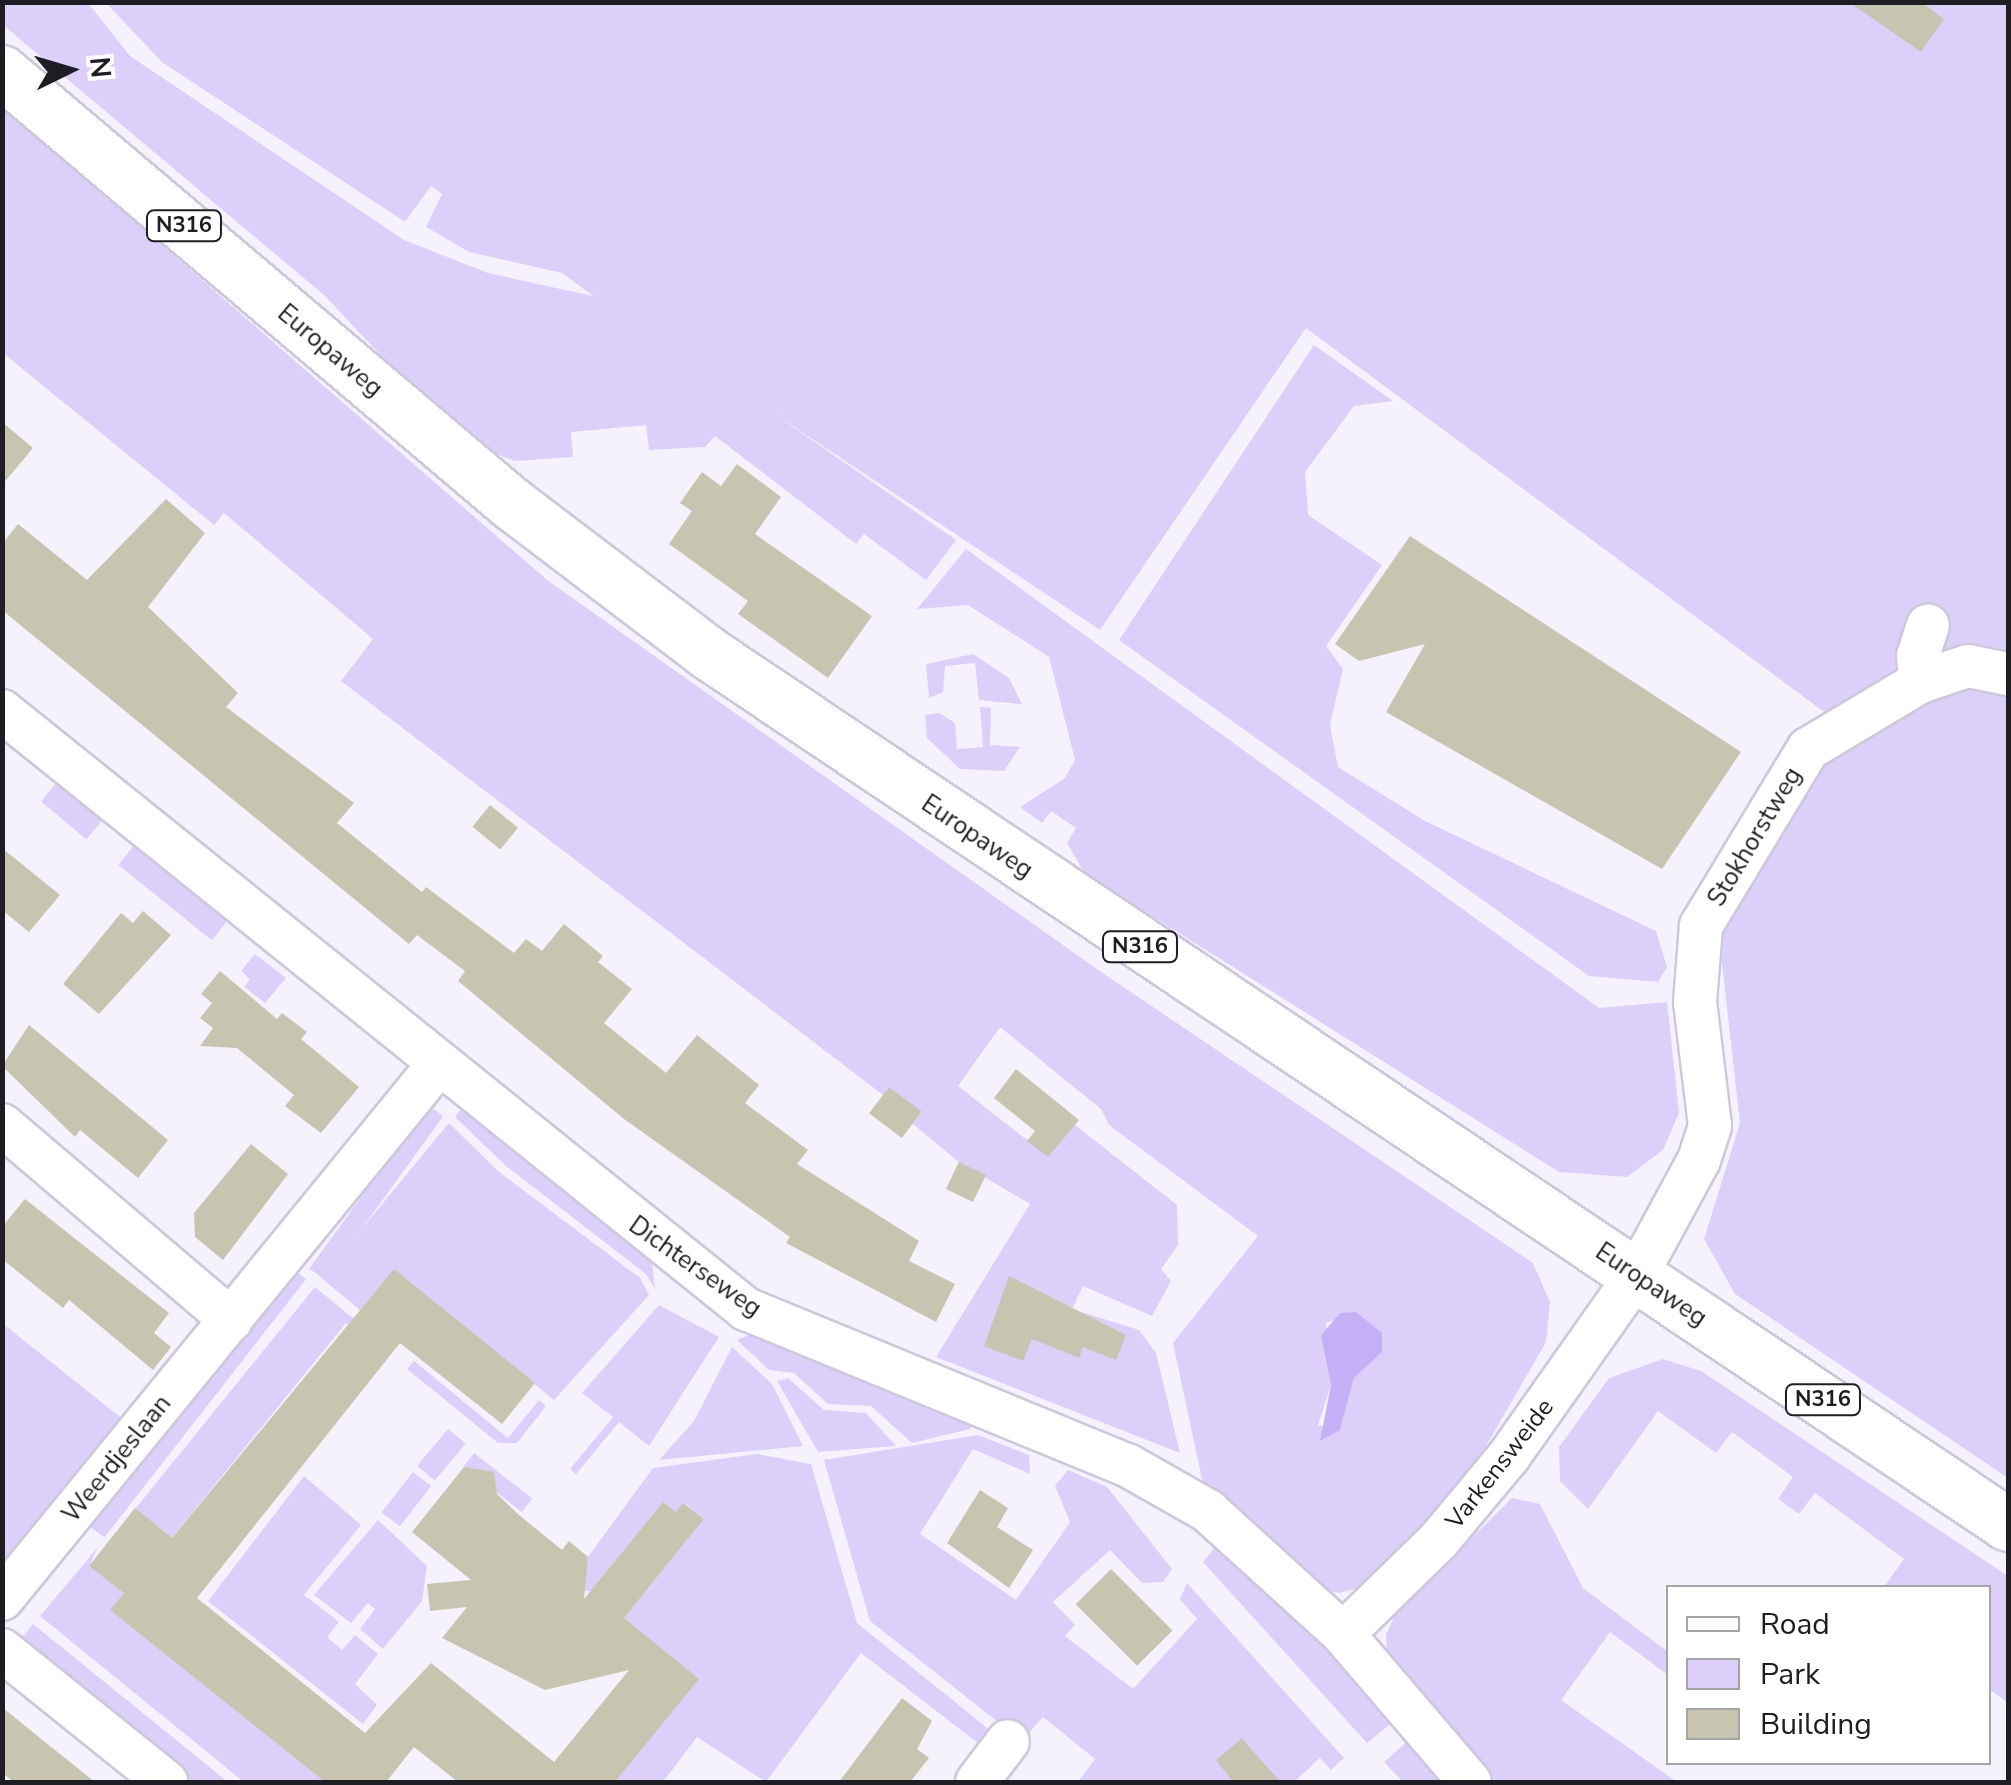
<!DOCTYPE html>
<html>
<head>
<meta charset="utf-8">
<style>
	body { margin:0 }
	#map { position:relative; width:2011px; height:1785px; overflow:hidden; background:#f5f2fe; font-family:"Nunito Sans",sans-serif }
	div>[style] { position:absolute }
	.green>* { inset:0; background:#dcd0fb; transform-origin:0 0 }
	.water>* { inset:0; background:#c5aff5 }
	.building>* { inset:0; background:#c7c4b0; transform-origin:0 0 }
	.roads { filter:drop-shadow(2px 0 #cdc8dc) drop-shadow(-2px 0 #cdc8dc) drop-shadow(0 2px #cdc8dc) drop-shadow(0 -2px #cdc8dc) }
	.minor>* { height:42px; margin:-21px; padding:0 21px; transform-origin:21px; border-radius:21px; background:#fff }
	.major>* { height:52px; margin:-26px; padding:0 26px; transform-origin:26px; border-radius:26px; background:#fff }
	span { translate:-50% -50%; white-space:nowrap; text-align:center; line-height:1.15; -webkit-text-stroke:10px #fff; paint-order:stroke }
	.shield-label span { padding:2px 8px; background:#fff; border:2px solid; border-radius:8px; -webkit-text-stroke-width:0 }
	.shield-label { font-size:22px; color:#1f1d24; font-weight:700 }
	.street-label { font-size:25px; color:#1f1d24 }
	.frame { position:absolute; inset:0; border:5px solid #1f1d24; pointer-events:none }
	.legend { position:absolute; left:1666px; top:1585px; width:325px; height:180px; box-sizing:border-box; background:#fff; border:2px solid #a5a5a7; margin:0; padding:12px 18px; list-style:none; font-size:30px; color:#1f1d24 }
	.legend li { display:flex; align-items:center; gap:20px; height:50px }
	.legend b { width:50px; border:2px solid #a5a5a7 }
	.north { position:absolute; left:20px; top:20px; width:100px; height:100px; -webkit-text-stroke:8px #fff; paint-order:stroke; rotate:85deg; font-size:28px; font-weight:700; line-height:40px; text-align:center; color:#1f1d24 }
	.north::after { content:''; display:block; margin:auto; width:35px; height:45px; background:#1f1d24; clip-path:polygon(50% 0,100% 100%,50% 72%,0 100%) }
</style>
</head>
<body>
<div id="map">
	<div class="green">
		<div style="clip-path:polygon(2px 3px,88px 3px,130px 56px,404px 240px,488px 273px,593px 296px,562px 273px,469px 252px,426px 227px,442px 194px,431px 186px,405px 222px,162px 62px,106px 3px,2008px 3px,2008px 1478px,1735px 1294px,1704px 1239px,1740px 1123px,1719px 937px,1847px 729px,1306px 328px,1100px 630px,773px 413px,956px 540px,926px 580px,864px 534px,856px 544px,715px 436px,705px 447px,649px 450px,646px 425px,571px 432px,573px 457px,515px 461px,493px 453px,416px 393px,325px 296px,3px 25px)"></div>
		<div style="clip-path:polygon(evenodd,2px 106px,547px 580px,1104px 974px,1533px 1263px,1550px 1302px,1546px 1342px,1459px 1493px,1364px 1586px,1340px 1593px,1327px 1591px,1204px 1489px,1173px 1343px,1258px 1236px,1109px 1125px,1101px 1109px,1000px 1027px,958px 1086px,1027px 1140px,1075px 1125px,1177px 1205px,1178px 1245px,1161px 1269px,1171px 1281px,1152px 1316px,1083px 1286px,1072px 1309px,1139px 1330px,1156px 1353px,1180px 1453px,936px 1357px,1030px 1204px,959px 1162px,913px 1124px,921px 1113px,889px 1087px,883px 1095px,341px 681px,373px 639px,224px 513px,214px 525px,3px 353px,2px 106px,1356px 1312px,1382px 1351px,1354px 1378px,1340px 1430px,1318px 1425px,1331px 1385px,1326px 1323px,1356px 1312px)"></div>
		<div style="clip-path:polygon(1314px 345px,1393px 401px,1354px 406px,1305px 472px,1308px 515px,1382px 565px,1326px 646px,1343px 669px,1330px 725px,1338px 767px,1425px 821px,1656px 931px,1667px 967px,1658px 982px,1589px 976px,1119px 640px)"></div>
		<div style="clip-path:polygon(966px 549px,1599px 1008px,1667px 1002px,1679px 1113px,1663px 1150px,1627px 1177px,1559px 1172px,1085px 874px,1067px 843px,1076px 828px,1051px 811px,1042px 823px,1020px 807px,1065px 778px,1075px 760px,1049px 657px,968px 605px,917px 609px)"></div>
		<div style="clip-path:polygon(973px 654px,1009px 678px,1022px 704px,979px 700px,975px 663px,945px 666px,943px 692px,929px 698px,926px 664px)"></div>
		<div style="clip-path:polygon(980px 707px,991px 708px,990px 745px,1020px 747px,1004px 771px,960px 769px,927px 738px,925px 715px,939px 713px,955px 723px,957px 749px,983px 747px)"></div>
		<div style="left:59px;top:780px;width:59px;height:28px;rotate:40deg"></div>
		<div style="left:136px;top:843px;width:120px;height:28px;rotate:39deg"></div>
		<div style="clip-path:polygon(255px 954px,286px 978px,265px 1003px,244px 987px,250px 979px,241px 971px)"></div>
		<div style="left:428px;top:1105px;width:19px;height:202px;rotate:36deg"></div>
		<div style="clip-path:polygon(462px 1107px,652px 1263px,655px 1289px,646px 1274px,506px 1166px,455px 1117px)"></div>
		<div style="clip-path:polygon(449px 1123px,499px 1172px,640px 1278px,649px 1295px,554px 1400px,394px 1270px,360px 1310px,321px 1278px)"></div>
		<div style="left:292px;top:1268px;width:18px;height:328px;rotate:38deg"></div>
		<div style="clip-path:polygon(315px 1287px,365px 1328px,360px 1334px,346px 1323px,171px 1539px,135px 1509px)"></div>
		<div style="clip-path:polygon(659px 1305px,719px 1337px,649px 1446px,619px 1422px,576px 1474px,570px 1469px,613px 1417px,582px 1393px)"></div>
		<div style="clip-path:polygon(2px 1323px,125px 1421px,2px 1572px)"></div>
		<div style="clip-path:polygon(757px 1332px,972px 1423px,970px 1429px,912px 1443px,871px 1406px,828px 1404px,794px 1373px,769px 1370px,737px 1340px)"></div>
		<div style="clip-path:polygon(732px 1347px,772px 1384px,803px 1446px,659px 1460px,694px 1421px)"></div>
		<div style="clip-path:polygon(1663px 1359px,1701px 1371px,2008px 1576px,2008px 1703px,1989px 1689px,1988px 1588px,1884px 1587px,1904px 1559px,1815px 1493px,1799px 1514px,1778px 1499px,1793px 1477px,1732px 1432px,1716px 1453px,1658px 1411px,1588px 1509px,1560px 1481px,1559px 1447px,1609px 1378px)"></div>
		<div style="clip-path:polygon(414px 1361px,508px 1438px,539px 1400px,546px 1406px,517px 1443px,498px 1443px,407px 1369px)"></div>
		<div style="clip-path:polygon(788px 1378px,824px 1410px,866px 1413px,896px 1446px,818px 1452px,777px 1381px)"></div>
		<div style="left:448px;top:1429px;width:23px;height:48px;rotate:40deg"></div>
		<div style="clip-path:polygon(978px 1435px,1029px 1455px,1030px 1474px,973px 1449px,920px 1534px,1016px 1600px,1070px 1522px,1055px 1486px,1068px 1470px,1107px 1487px,1172px 1569px,1163px 1582px,1142px 1583px,1110px 1550px,1053px 1602px,1075px 1625px,1065px 1636px,1133px 1689px,1197px 1619px,1180px 1599px,1187px 1583px,1344px 1758px,1331px 1770px,1320px 1758px,1294px 1782px,1078px 1782px,1095px 1759px,1043px 1717px,1022px 1741px,870px 1621px,824px 1460px)"></div>
		<div style="left:474px;top:1453px;width:74px;height:17px;rotate:38deg"></div>
		<div style="clip-path:polygon(757px 1454px,811px 1464px,857px 1623px,997px 1736px,987px 1750px,861px 1653px,766px 1782px,697px 1737px,663px 1782px,615px 1782px,698px 1679px,624px 1618px,704px 1519px,684px 1503px,676px 1512px,663px 1502px,591px 1591px,576px 1592px,588px 1557px,653px 1468px)"></div>
		<div style="left:413px;top:1472px;width:23px;height:51px;rotate:38deg"></div>
		<div style="clip-path:polygon(304px 1476px,361px 1525px,304px 1595px,339px 1622px,327px 1637px,342px 1650px,355px 1635px,378px 1654px,355px 1684px,377px 1705px,363px 1724px,208px 1601px)"></div>
		<div style="clip-path:polygon(1512px 1498px,1540px 1504px,1583px 1588px,1668px 1652px,1668px 1675px,1610px 1632px,1561px 1700px,1677px 1782px,1493px 1782px,1387px 1662px,1386px 1635px,1396px 1613px)"></div>
		<div style="clip-path:polygon(378px 1520px,427px 1566px,422px 1601px,383px 1649px,360px 1629px,375px 1609px,368px 1603px,351px 1623px,314px 1595px)"></div>
		<div style="clip-path:polygon(1220px 1541px,1250px 1568px,1394px 1721px,1367px 1743px,1203px 1562px)"></div>
		<div style="clip-path:polygon(98px 1547px,89px 1566px,136px 1578px,111px 1610px,325px 1782px,244px 1782px,40px 1616px)"></div>
		<div style="clip-path:polygon(33px 1624px,228px 1782px,187px 1782px,23px 1652px,18px 1643px)"></div>
		<div style="clip-path:polygon(1411px 1738px,1451px 1782px,1403px 1782px,1384px 1762px)"></div>
	</div>
	<div class="water">
		<div style="clip-path:polygon(1356px 1312px,1382px 1333px,1382px 1352px,1354px 1378px,1340px 1430px,1320px 1441px,1331px 1385px,1321px 1335px,1340px 1313px)"></div>
	</div>
	<div class="building">
		<div style="clip-path:polygon(1849px 2px,1921px 2px,1944px 19px,1921px 52px)"></div>
		<div style="clip-path:polygon(2px 422px,33px 448px,2px 485px)"></div>
		<div style="clip-path:polygon(737px 464px,781px 497px,755px 534px,872px 616px,828px 678px,738px 614px,748px 601px,669px 544px,692px 511px,680px 503px,702px 472px,721px 486px)"></div>
		<div style="clip-path:polygon(166px 499px,205px 533px,148px 607px,238px 693px,226px 707px,354px 803px,337px 823px,422px 892px,426px 887px,514px 953px,526px 939px,542px 951px,564px 924px,603px 956px,598px 962px,632px 989px,604px 1023px,666px 1073px,697px 1035px,759px 1085px,745px 1103px,808px 1150px,797px 1164px,919px 1241px,909px 1261px,955px 1284px,936px 1322px,786px 1243px,790px 1237px,624px 1119px,458px 981px,465px 971px,417px 935px,409px 944px,2px 610px,2px 544px,18px 524px,87px 580px)"></div>
		<div style="clip-path:polygon(1410px 536px,1741px 752px,1662px 869px,1386px 712px,1425px 644px,1359px 661px,1335px 644px)"></div>
		<div style="left:490px;top:805px;width:36px;height:28px;rotate:39deg"></div>
		<div style="clip-path:polygon(2px 848px,60px 895px,29px 932px,2px 910px)"></div>
		<div style="clip-path:polygon(143px 911px,171px 935px,99px 1014px,63px 984px,121px 913px,133px 923px)"></div>
		<div style="clip-path:polygon(220px 971px,277px 1019px,282px 1013px,307px 1032px,301px 1039px,359px 1087px,321px 1133px,285px 1106px,294px 1095px,237px 1048px,200px 1046px,213px 1028px,200px 1018px,212px 1003px,201px 994px)"></div>
		<div style="clip-path:polygon(29px 1025px,168px 1140px,138px 1178px,80px 1130px,75px 1137px,2px 1066px)"></div>
		<div style="clip-path:polygon(1016px 1069px,1079px 1120px,1048px 1157px,1027px 1141px,1035px 1131px,994px 1098px)"></div>
		<div style="left:889px;top:1087px;width:41px;height:33px;rotate:37deg"></div>
		<div style="clip-path:polygon(251px 1144px,288px 1174px,223px 1260px,195px 1237px,194px 1213px)"></div>
		<div style="left:959px;top:1162px;width:30px;height:30px;rotate:26deg"></div>
		<div style="clip-path:polygon(25px 1199px,169px 1313px,154px 1333px,171px 1347px,153px 1370px,69px 1300px,63px 1308px,2px 1259px,2px 1227px)"></div>
		<div style="clip-path:polygon(394px 1269px,535px 1383px,502px 1424px,400px 1343px,197px 1598px,365px 1733px,431px 1663px,554px 1762px,629px 1670px,545px 1690px,442px 1638px,467px 1607px,430px 1611px,427px 1584px,471px 1580px,412px 1532px,464px 1467px,494px 1472px,497px 1494px,519px 1515px,562px 1550px,569px 1541px,588px 1557px,584px 1599px,663px 1502px,676px 1512px,683px 1503px,704px 1519px,624px 1618px,699px 1679px,615px 1782px,458px 1782px,414px 1747px,386px 1782px,325px 1782px,110px 1610px,124px 1593px,89px 1566px,135px 1508px,172px 1538px)"></div>
		<div style="clip-path:polygon(1009px 1276px,1126px 1335px,1116px 1360px,1083px 1347px,1079px 1358px,1032px 1339px,1023px 1361px,984px 1346px)"></div>
		<div style="clip-path:polygon(980px 1490px,1008px 1508px,997px 1527px,1033px 1550px,1009px 1588px,947px 1543px)"></div>
		<div style="left:1111px;top:1569px;width:87px;height:50px;rotate:45deg"></div>
		<div style="clip-path:polygon(902px 1698px,932px 1721px,917px 1749px,929px 1758px,910px 1782px,839px 1782px)"></div>
		<div style="clip-path:polygon(2px 1707px,40px 1738px,95px 1782px,14px 1782px,2px 1773px)"></div>
		<div style="clip-path:polygon(1242px 1738px,1250px 1748px,1281px 1782px,1233px 1782px,1216px 1760px)"></div>
	</div>
	<div class="roads">
		<div class="minor">
			<div style="left:1920px;top:682px;width:26px;rotate:-94deg"></div>
			<div style="left:1918px;top:656px;width:32px;rotate:-72deg"></div>
			<div style="left:2px;top:711px;width:955px;rotate:38.79deg"></div>
			<div style="left:746px;top:1309px;width:412px;rotate:22.3deg"></div>
			<div style="left:1127px;top:1465px;width:93px;rotate:29.6deg"></div>
			<div style="left:1208px;top:1511px;width:183px;rotate:42.3deg"></div>
			<div style="left:1343px;top:1634px;width:195px;rotate:49.4deg"></div>
			<div style="left:2px;top:1125px;width:301px;rotate:40.4deg"></div>
			<div style="left:2px;top:1599px;width:689px;rotate:-50.77deg"></div>
			<div style="left:1343px;top:1634px;width:134px;rotate:-44.4deg"></div>
			<div style="left:1439px;top:1540px;width:109px;rotate:-50.2deg"></div>
			<div style="left:1509px;top:1456px;width:220px;rotate:-54.8deg"></div>
			<div style="left:1636px;top:1276px;width:132px;rotate:-61.5deg"></div>
			<div style="left:1699px;top:1160px;width:36px;rotate:-72deg"></div>
			<div style="left:1710px;top:1126px;width:125px;rotate:-96.9deg"></div>
			<div style="left:1695px;top:1002px;width:76px;rotate:-85.5deg"></div>
			<div style="left:1701px;top:926px;width:207px;rotate:-58.8deg"></div>
			<div style="left:1808px;top:749px;width:131px;rotate:-30.9deg"></div>
			<div style="left:1920px;top:682px;width:51px;rotate:-18.4deg"></div>
			<div style="left:1968px;top:666px;width:41px;rotate:11.3deg"></div>
			<div style="left:2px;top:1650px;width:211px;rotate:38.8deg"></div>
			<div style="left:977px;top:1782px;width:51px;rotate:-52.9deg"></div>
		</div>
		<div class="major">
			<div style="left:2px;top:72px;width:668px;rotate:40.27deg"></div>
			<div style="left:512px;top:504px;width:246px;rotate:37.2deg"></div>
			<div style="left:708px;top:653px;width:1565px;rotate:33.85deg"></div>
		</div>
	</div>
	<div class="shield-label">
		<span style="left:184px;top:226px">N316</span>
		<span style="left:1140px;top:947px">N316</span>
		<span style="left:1823px;top:1400px">N316</span>
	</div>
	<div class="street-label">
		<span style="left:330px;top:351px;rotate:40deg">Europaweg</span>
		<span style="left:977px;top:837px;rotate:34deg">Europaweg</span>
		<span style="left:1755px;top:837px;rotate:-59deg">Stokhorstweg</span>
		<span style="left:695px;top:1267px;rotate:35deg">Dichterseweg</span>
		<span style="left:1651px;top:1285px;rotate:34deg">Europaweg</span>
		<span style="left:117px;top:1459px;rotate:-51deg">Weerdjeslaan</span>
		<span style="left:1500px;top:1464px;rotate:-52deg">Varkensweide</span>
	</div>
	<div class="frame"></div>
	<ul class="legend">
	<li><b style="height:12px;background:#fff"></b>Road</li>
	<li><b style="height:28px;background:#dcd0fb"></b>Park</li>
	<li><b style="height:28px;background:#c7c4b0"></b>Building</li>
	</ul>
	<div class="north">N</div>
</div>
</body>
</html>
